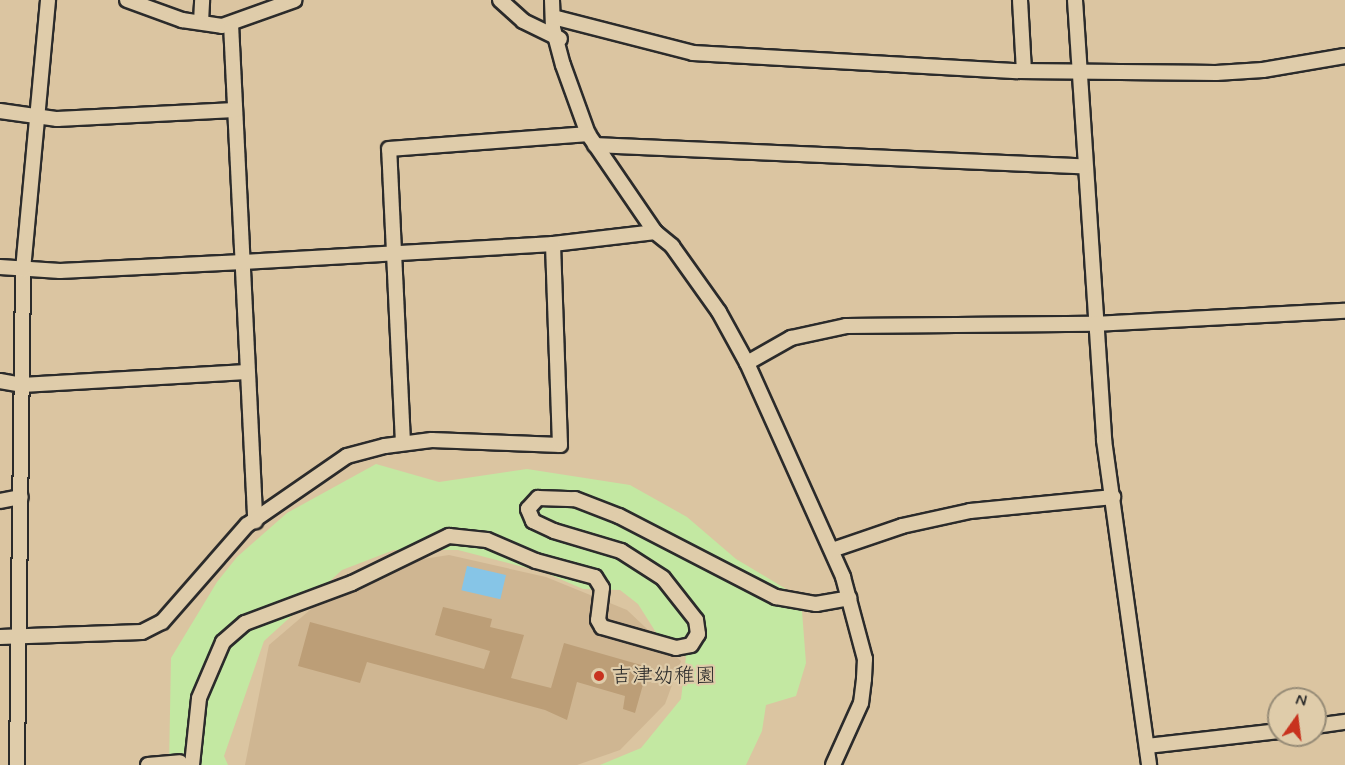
<!DOCTYPE html>
<html>
<head>
<meta charset="utf-8">
<style>
	body { margin:0 }
	#map { position:relative; width:1345px; height:765px; overflow:hidden; background:#dbc5a1; font-family:Mynerve,"Klee One",sans-serif }
	div>[style] { position:absolute }
	.built>* { inset:0; background:#cfb692 }
	.green>* { inset:0; background:#c3e8a2 }
	.water>* { inset:0; background:#86c5e7; transform-origin:0 0 }
	.building>* { inset:0; background:#bc9e77 }
	.roads { filter:drop-shadow(2px 0 #2b2b2b) drop-shadow(-2px 0 #2b2b2b) drop-shadow(0 2px #2b2b2b) drop-shadow(0 -2px #2b2b2b) }
	.minor>* { height:14px; margin:-7px; padding:0 7px; transform-origin:7px; border-radius:7px; background:#dfccaa }
	.dots>* { width:16px; height:16px; translate:-50% -50%; box-sizing:border-box; border:3px solid #dfccaa; border-radius:50% }
	span { translate:-50% -50%; white-space:nowrap; text-align:center; line-height:1.15; -webkit-text-stroke:4.5px #dfccaa; paint-order:stroke }
	.poi-label { font-size:21px; color:#2b2b2b }
	.left { translate:0 -50%; text-align:left }
	.north { position:absolute; left:1267px; top:687px; width:60px; height:60px; box-sizing:border-box; background:#dfccaa; border:2px solid #978c77; border-radius:50%; rotate:14deg; font-size:16px; font-weight:700; line-height:24px; text-align:center; color:#2b2b2b }
	.north::after { content:''; display:block; margin:auto; width:21px; height:27px; background:#c8321e; clip-path:polygon(50% 0,100% 100%,50% 72%,0 100%) }
</style>
</head>
<body>
<div id="map">
	<div class="built">
		<div style="clip-path:polygon(449px 555px,546px 577px,627px 610px,681px 661px,665px 704px,620px 750px,577px 765px,245px 765px,269px 645px,358px 569px)"></div>
	</div>
	<div class="green">
		<div style="clip-path:polygon(376px 464px,439px 482px,527px 469px,630px 485px,687px 517px,736px 559px,801px 598px,806px 663px,796px 696px,766px 705px,762px 731px,746px 765px,600px 765px,641px 748px,681px 699px,686px 657px,657px 634px,638px 604px,620px 590px,583px 589px,546px 573px,458px 550px,394px 550px,342px 570px,264px 641px,224px 756px,228px 765px,169px 765px,171px 658px,217px 582px,237px 557px,287px 513px)"></div>
	</div>
	<div class="water">
		<div style="left:467px;top:566px;width:40px;height:25px;rotate:13deg"></div>
	</div>
	<div class="building">
		<div style="clip-path:polygon(443px 607px,492px 619px,490px 627px,524px 635px,511px 678px,551px 688px,564px 643px,648px 667px,635px 713px,623px 709px,625px 696px,577px 682px,567px 720px,545px 710px,367px 662px,360px 683px,298px 666px,310px 622px,484px 669px,490px 651px,435px 635px)"></div>
	</div>
	<div class="roads">
		<div class="minor">
			<div style="left:127px;top:0;width:59px;rotate:20deg"></div>
			<div style="left:182px;top:20px;width:40px;rotate:8.5deg"></div>
			<div style="left:222px;top:26px;width:77px;rotate:-19.6deg"></div>
			<div style="left:500px;top:0;width:31px;rotate:42deg"></div>
			<div style="left:523px;top:21px;width:41px;rotate:25.9deg"></div>
			<div style="left:552px;top:0;width:28px;rotate:88deg"></div>
			<div style="left:553px;top:28px;width:38px;rotate:75deg"></div>
			<div style="left:563px;top:65px;width:73px;rotate:70.1deg"></div>
			<div style="left:588px;top:134px;width:119px;rotate:55.6deg"></div>
			<div style="left:655px;top:232px;width:22px;rotate:39deg"></div>
			<div style="left:672px;top:246px;width:81px;rotate:54.5deg"></div>
			<div style="left:719px;top:312px;width:58px;rotate:61.2deg"></div>
			<div style="left:747px;top:363px;width:235px;rotate:65.8deg"></div>
			<div style="left:843px;top:577px;width:85px;rotate:75deg"></div>
			<div style="left:865px;top:659px;width:20px;rotate:93deg"></div>
			<div style="left:864px;top:679px;width:24px;rotate:97deg"></div>
			<div style="left:861px;top:703px;width:68px;rotate:114.3deg"></div>
			<div style="left:1020px;top:0;width:71px;rotate:86.8deg"></div>
			<div style="left:1075px;top:0;width:441px;rotate:86.2deg"></div>
			<div style="left:1104px;top:440px;width:328px;rotate:82.1deg"></div>
			<div style="left:553px;top:17px;width:145px;rotate:14.4deg"></div>
			<div style="left:693px;top:53px;width:325px;rotate:3.2deg"></div>
			<div style="left:1018px;top:71px;width:198px;rotate:0.6deg"></div>
			<div style="left:1216px;top:73px;width:47px;rotate:-3.7deg"></div>
			<div style="left:1263px;top:70px;width:83px;rotate:-9.7deg"></div>
			<div style="left:201px;top:22px;width:22px;rotate:-87deg"></div>
			<div style="left:231px;top:24px;width:498px;rotate:87.2deg"></div>
			<div style="left:0;top:111px;width:58px;rotate:8deg"></div>
			<div style="left:57px;top:119px;width:178px;rotate:-2.9deg"></div>
			<div style="left:595px;top:145px;width:490px;rotate:2.5deg"></div>
			<div style="left:0;top:267px;width:60px;rotate:3.8deg"></div>
			<div style="left:60px;top:271px;width:183px;rotate:-2.8deg"></div>
			<div style="left:243px;top:262px;width:311px;rotate:-3.3deg"></div>
			<div style="left:553px;top:244px;width:103px;rotate:-6.7deg"></div>
			<div style="left:747px;top:363px;width:51px;rotate:-29.6deg"></div>
			<div style="left:791px;top:338px;width:56px;rotate:-12.3deg"></div>
			<div style="left:846px;top:326px;width:248px;rotate:-0.5deg"></div>
			<div style="left:1094px;top:324px;width:251px;rotate:-3deg"></div>
			<div style="left:0;top:381px;width:22px;rotate:10deg"></div>
			<div style="left:22px;top:385px;width:225px;rotate:-3.3deg"></div>
			<div style="left:403px;top:443px;width:294px;rotate:-92.7deg"></div>
			<div style="left:389px;top:149px;width:200px;rotate:-4.3deg"></div>
			<div style="left:0;top:501px;width:21px;rotate:-11deg"></div>
			<div style="left:832px;top:550px;width:74px;rotate:-18.9deg"></div>
			<div style="left:902px;top:526px;width:70px;rotate:-12.4deg"></div>
			<div style="left:970px;top:511px;width:144px;rotate:-5.6deg"></div>
			<div style="left:0;top:637px;width:142px;rotate:-2deg"></div>
			<div style="left:142px;top:632px;width:22px;rotate:-27deg"></div>
			<div style="left:162px;top:622px;width:129px;rotate:-48.8deg"></div>
			<div style="left:247px;top:525px;width:121px;rotate:-34.6deg"></div>
			<div style="left:347px;top:456px;width:39px;rotate:-15deg"></div>
			<div style="left:385px;top:446px;width:47px;rotate:-7.3deg"></div>
			<div style="left:432px;top:440px;width:128px;rotate:2.2deg"></div>
			<div style="left:560px;top:445px;width:201px;rotate:-92deg"></div>
			<div style="left:1315px;top:726px;width:30px;rotate:-8deg"></div>
			<div style="left:1147px;top:746px;width:133px;rotate:-6.5deg"></div>
			<div style="left:17px;top:765px;width:495px;rotate:-89.3deg"></div>
			<div style="left:23px;top:270px;width:271px;rotate:-84.7deg"></div>
			<div style="left:148px;top:765px;width:32px;rotate:-5deg"></div>
			<div style="left:192px;top:765px;width:67px;rotate:-84deg"></div>
			<div style="left:199px;top:698px;width:61px;rotate:-66.8deg"></div>
			<div style="left:223px;top:642px;width:29px;rotate:-41deg"></div>
			<div style="left:245px;top:623px;width:114px;rotate:-20.5deg"></div>
			<div style="left:352px;top:583px;width:108px;rotate:-25.9deg"></div>
			<div style="left:449px;top:536px;width:38px;rotate:6deg"></div>
			<div style="left:487px;top:540px;width:53px;rotate:23.2deg"></div>
			<div style="left:536px;top:561px;width:61px;rotate:15.2deg"></div>
			<div style="left:595px;top:577px;width:13px;rotate:58deg"></div>
			<div style="left:602px;top:588px;width:32px;rotate:97deg"></div>
			<div style="left:598px;top:620px;width:8px;rotate:60deg"></div>
			<div style="left:602px;top:627px;width:77px;rotate:15.8deg"></div>
			<div style="left:676px;top:648px;width:15px;rotate:-11deg"></div>
			<div style="left:691px;top:645px;width:13px;rotate:-58deg"></div>
			<div style="left:698px;top:634px;width:14px;rotate:-98deg"></div>
			<div style="left:696px;top:620px;width:53px;rotate:-128.2deg"></div>
			<div style="left:663px;top:578px;width:50px;rotate:-147.3deg"></div>
			<div style="left:621px;top:551px;width:70px;rotate:-163.4deg"></div>
			<div style="left:554px;top:531px;width:23px;rotate:-155deg"></div>
			<div style="left:533px;top:521px;width:13px;rotate:-113deg"></div>
			<div style="left:528px;top:509px;width:15px;rotate:-48deg"></div>
			<div style="left:538px;top:498px;width:37px;rotate:2deg"></div>
			<div style="left:575px;top:499px;width:47px;rotate:21.1deg"></div>
			<div style="left:619px;top:516px;width:177px;rotate:27.3deg"></div>
			<div style="left:776px;top:597px;width:41px;rotate:9.9deg"></div>
			<div style="left:816px;top:604px;width:34px;rotate:-10deg"></div>
		</div>
	</div>
	<div class="dots">
		<div style="left:599px;top:676px;background:#c8321e"></div>
	</div>
	<div class="poi-label">
		<span class="left" style="left:611px;top:676px">吉津幼稚園</span>
	</div>
	<div class="north">N</div>
</div>
</body>
</html>
